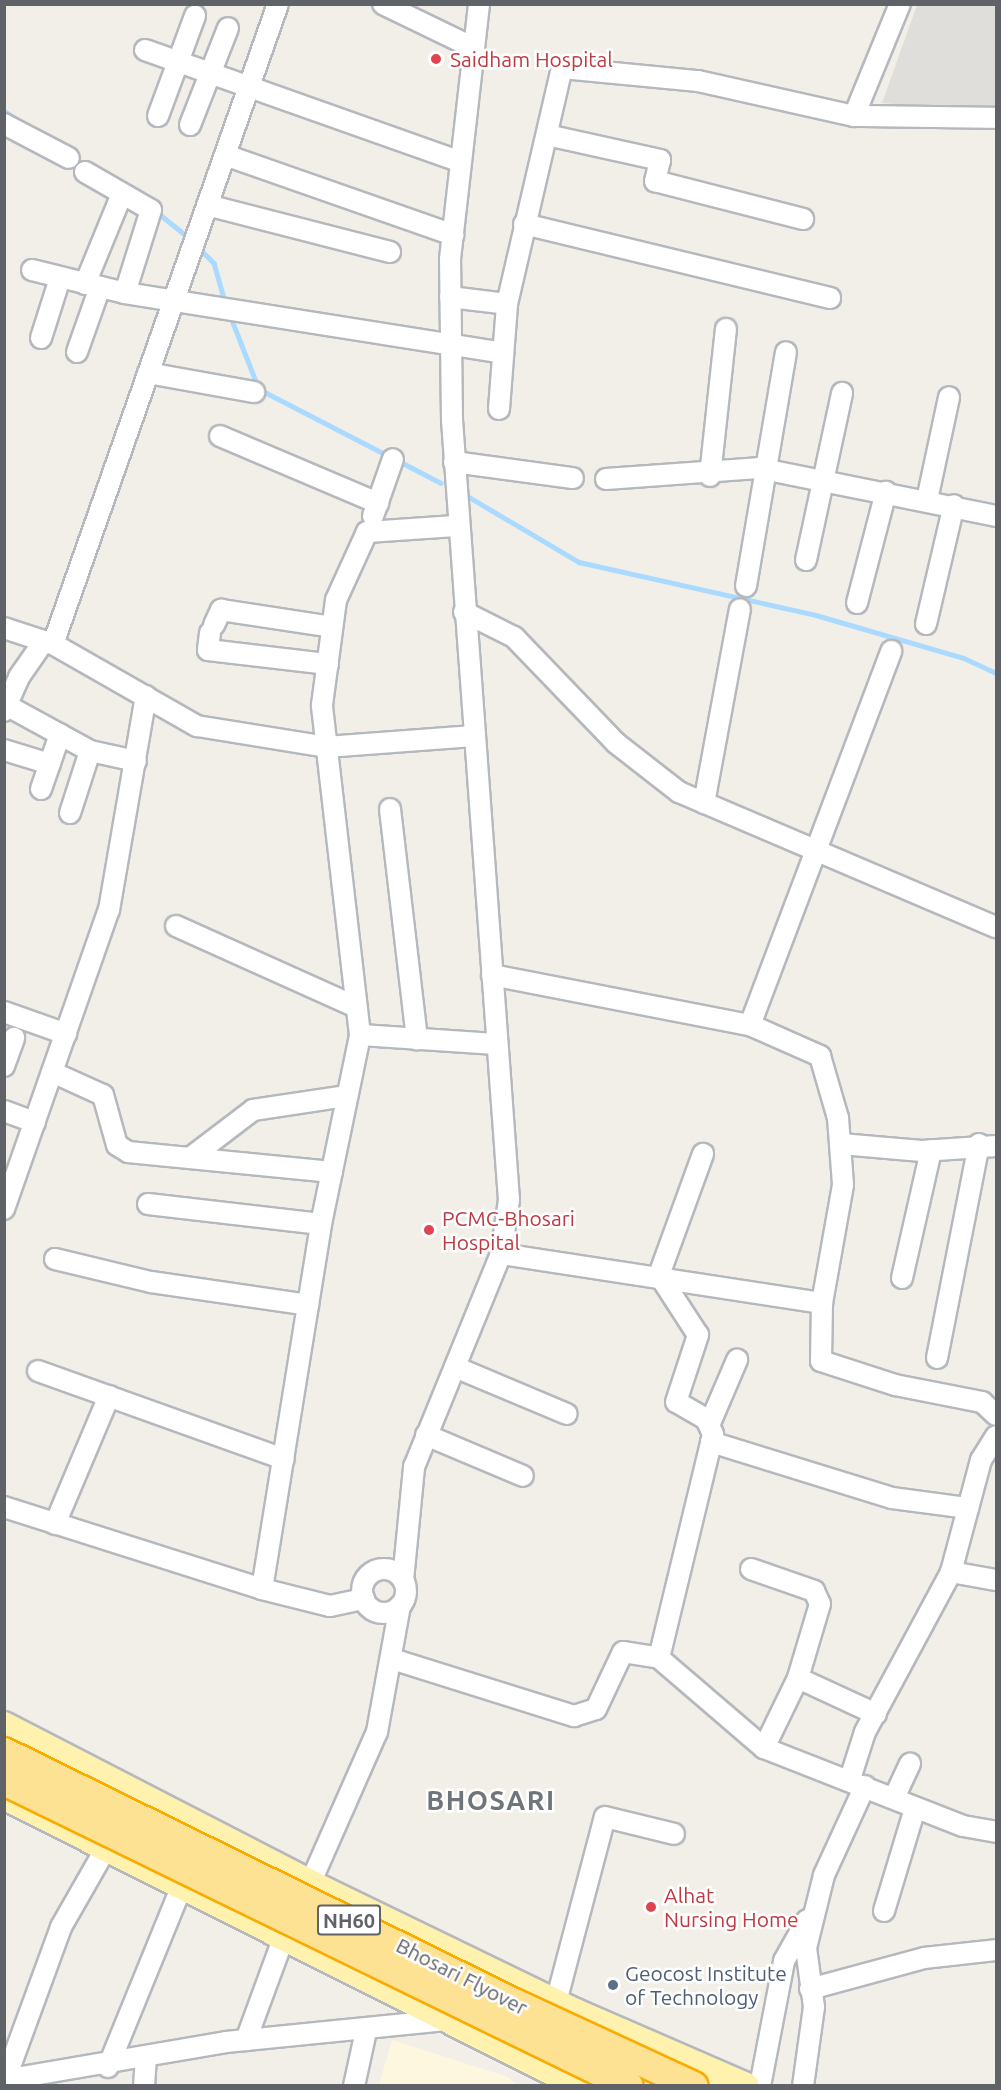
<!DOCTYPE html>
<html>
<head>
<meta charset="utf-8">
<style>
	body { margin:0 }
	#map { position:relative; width:1001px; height:2090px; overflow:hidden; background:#f1efe8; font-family:Ubuntu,sans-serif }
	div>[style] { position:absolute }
	.commercial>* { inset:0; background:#fef7e0 }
	.industrial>* { inset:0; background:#e0deda }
	.stream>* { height:4.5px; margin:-2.25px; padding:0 2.25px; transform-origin:2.25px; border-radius:2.25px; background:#aadaff }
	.roads { filter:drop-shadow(2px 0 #b5b8bc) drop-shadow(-2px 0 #b5b8bc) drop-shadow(0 2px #b5b8bc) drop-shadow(0 -2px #b5b8bc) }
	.minor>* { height:20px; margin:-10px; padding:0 10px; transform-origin:10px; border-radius:10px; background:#fff }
	.minor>.ring { margin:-10px; padding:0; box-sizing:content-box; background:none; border:20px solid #fff; border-radius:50% }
	.major>* { height:26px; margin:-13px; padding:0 13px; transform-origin:13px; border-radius:13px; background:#fff2af }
	.bridges { filter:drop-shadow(2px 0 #f9ab00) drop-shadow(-2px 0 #f9ab00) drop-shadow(0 2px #f9ab00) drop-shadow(0 -2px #f9ab00) }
	.highway-bridge>* { height:28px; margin:-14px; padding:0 14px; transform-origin:14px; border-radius:14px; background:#fde293 }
	.dots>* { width:16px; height:16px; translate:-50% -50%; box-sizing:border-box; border:3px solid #fff; border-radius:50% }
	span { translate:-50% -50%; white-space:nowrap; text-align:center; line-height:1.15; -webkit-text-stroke:5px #fff; paint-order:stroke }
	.shield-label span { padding:2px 4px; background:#fff; border:2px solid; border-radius:4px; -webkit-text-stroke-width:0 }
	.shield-label { font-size:20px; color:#5f6368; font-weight:700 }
	.health-label { font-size:21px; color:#be3a42 }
	.left { translate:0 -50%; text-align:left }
	.service-label { font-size:21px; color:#4e5e75 }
	.street-label { font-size:21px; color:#5f6368 }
	.district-label { font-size:27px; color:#70757a; font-weight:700; letter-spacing:1.5px }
	.frame { position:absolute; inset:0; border:6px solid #5f6368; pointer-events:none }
</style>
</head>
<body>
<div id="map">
	<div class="commercial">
		<div style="clip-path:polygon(392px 2040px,508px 2077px,517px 2085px,379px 2085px)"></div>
	</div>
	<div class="industrial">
		<div style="clip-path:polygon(917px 5px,996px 5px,996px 113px,882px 103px)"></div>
	</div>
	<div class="stream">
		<div style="left:4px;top:111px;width:36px;rotate:32deg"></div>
		<div style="left:157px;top:212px;width:35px;rotate:39deg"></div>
		<div style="left:204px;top:253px;width:14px;rotate:45deg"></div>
		<div style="left:214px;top:263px;width:44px;rotate:74.1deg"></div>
		<div style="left:230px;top:315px;width:79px;rotate:68.6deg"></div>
		<div style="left:259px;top:389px;width:146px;rotate:27.3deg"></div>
		<div style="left:399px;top:461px;width:47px;rotate:27.6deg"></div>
		<div style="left:469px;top:497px;width:128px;rotate:30.6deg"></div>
		<div style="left:579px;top:562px;width:243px;rotate:12.6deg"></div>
		<div style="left:816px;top:615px;width:154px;rotate:16.2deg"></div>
		<div style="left:964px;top:658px;width:35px;rotate:25deg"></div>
	</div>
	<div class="roads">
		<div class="minor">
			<div style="left:383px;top:4px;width:99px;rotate:25.8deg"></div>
			<div style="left:145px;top:50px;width:335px;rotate:19.5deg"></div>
			<div style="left:158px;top:116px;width:107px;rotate:-69.7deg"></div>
			<div style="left:854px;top:116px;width:142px;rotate:0.8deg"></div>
			<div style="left:4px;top:124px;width:73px;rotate:27.6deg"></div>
			<div style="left:190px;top:125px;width:104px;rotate:-68.6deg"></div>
			<div style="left:547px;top:135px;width:116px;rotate:12.5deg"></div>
			<div style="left:660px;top:160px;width:22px;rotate:103deg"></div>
			<div style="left:655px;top:181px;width:153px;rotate:14.4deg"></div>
			<div style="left:225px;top:155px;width:242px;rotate:19.3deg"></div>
			<div style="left:85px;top:172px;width:76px;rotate:29.9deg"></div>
			<div style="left:151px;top:210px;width:87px;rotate:107.4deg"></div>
			<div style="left:207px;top:205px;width:189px;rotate:14.4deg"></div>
			<div style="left:524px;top:224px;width:315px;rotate:13.6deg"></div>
			<div style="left:32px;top:270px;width:96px;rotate:13.9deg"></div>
			<div style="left:125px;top:293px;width:383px;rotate:9deg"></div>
			<div style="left:85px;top:284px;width:97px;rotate:-67.7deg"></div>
			<div style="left:450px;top:297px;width:57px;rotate:7deg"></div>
			<div style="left:507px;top:304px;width:242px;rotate:-76.9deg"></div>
			<div style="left:562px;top:68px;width:137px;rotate:5.5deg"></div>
			<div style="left:698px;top:81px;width:160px;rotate:12.6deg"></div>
			<div style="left:854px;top:116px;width:121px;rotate:-67.7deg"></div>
			<div style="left:41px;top:338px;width:63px;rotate:-72.4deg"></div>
			<div style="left:77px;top:352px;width:69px;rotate:-70.5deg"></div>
			<div style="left:148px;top:373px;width:108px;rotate:10.2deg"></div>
			<div style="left:499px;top:409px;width:105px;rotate:-85.6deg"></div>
			<div style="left:220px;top:436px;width:172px;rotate:23deg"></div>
			<div style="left:454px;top:462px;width:120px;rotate:7.7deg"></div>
			<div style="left:710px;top:476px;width:148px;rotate:-83.8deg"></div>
			<div style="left:606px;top:479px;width:152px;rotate:-4.1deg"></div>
			<div style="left:758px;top:468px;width:243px;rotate:11.4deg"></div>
			<div style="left:927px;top:500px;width:105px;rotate:-77.9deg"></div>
			<div style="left:373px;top:516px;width:60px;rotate:-70.7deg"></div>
			<div style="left:806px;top:560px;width:171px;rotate:-77.8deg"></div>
			<div style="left:746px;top:586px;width:237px;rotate:-80.3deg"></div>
			<div style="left:857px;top:603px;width:115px;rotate:-75.4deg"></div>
			<div style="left:464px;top:612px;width:56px;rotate:26.6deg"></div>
			<div style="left:514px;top:637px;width:147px;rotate:46.1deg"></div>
			<div style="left:616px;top:743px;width:80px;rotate:37.9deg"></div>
			<div style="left:679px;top:792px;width:345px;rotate:23.1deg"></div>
			<div style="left:926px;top:624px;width:122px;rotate:-76.8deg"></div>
			<div style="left:214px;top:625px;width:17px;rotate:-65deg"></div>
			<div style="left:221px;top:610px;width:112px;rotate:8.7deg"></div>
			<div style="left:4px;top:628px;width:52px;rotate:18.1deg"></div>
			<div style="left:53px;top:644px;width:166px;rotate:29.7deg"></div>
			<div style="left:197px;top:726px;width:131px;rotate:9.2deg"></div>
			<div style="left:326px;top:747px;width:148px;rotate:-4.3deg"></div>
			<div style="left:210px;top:633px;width:17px;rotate:97deg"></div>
			<div style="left:208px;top:650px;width:121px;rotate:6.7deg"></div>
			<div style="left:53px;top:644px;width:678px;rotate:-70.63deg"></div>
			<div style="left:6px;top:705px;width:96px;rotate:28.7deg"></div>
			<div style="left:90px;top:751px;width:47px;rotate:12.3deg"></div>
			<div style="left:4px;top:711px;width:37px;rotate:-66deg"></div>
			<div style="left:19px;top:677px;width:44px;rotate:-55.2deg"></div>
			<div style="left:4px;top:750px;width:48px;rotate:16.9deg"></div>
			<div style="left:41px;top:789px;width:58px;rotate:-70.9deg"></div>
			<div style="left:704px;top:803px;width:197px;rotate:-79.5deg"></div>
			<div style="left:390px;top:809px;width:232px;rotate:83.3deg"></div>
			<div style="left:70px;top:813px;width:65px;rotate:-72.1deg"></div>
			<div style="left:176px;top:926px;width:197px;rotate:24.2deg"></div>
			<div style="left:492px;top:975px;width:263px;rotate:11deg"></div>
			<div style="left:750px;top:1025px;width:77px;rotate:23.9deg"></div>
			<div style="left:820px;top:1056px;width:65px;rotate:73.8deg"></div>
			<div style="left:838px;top:1118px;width:67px;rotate:85.7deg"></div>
			<div style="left:843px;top:1185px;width:120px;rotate:100.1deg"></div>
			<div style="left:822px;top:1303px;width:58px;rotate:91deg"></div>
			<div style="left:821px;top:1361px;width:78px;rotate:18deg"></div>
			<div style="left:895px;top:1385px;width:89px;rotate:11.1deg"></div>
			<div style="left:982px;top:1402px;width:19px;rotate:43deg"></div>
			<div style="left:4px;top:1012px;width:66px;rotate:19.5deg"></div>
			<div style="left:750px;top:1025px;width:400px;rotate:-69.3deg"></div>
			<div style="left:360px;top:1035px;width:137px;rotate:3.8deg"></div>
			<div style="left:4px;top:1066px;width:30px;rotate:-70deg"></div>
			<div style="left:52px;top:1072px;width:56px;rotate:24.3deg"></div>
			<div style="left:103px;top:1095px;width:52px;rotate:74.4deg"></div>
			<div style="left:117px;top:1145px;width:13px;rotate:32deg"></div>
			<div style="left:128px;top:1152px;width:205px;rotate:5.6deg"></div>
			<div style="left:4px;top:1111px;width:33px;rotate:20deg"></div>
			<div style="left:841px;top:1144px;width:81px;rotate:4.9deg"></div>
			<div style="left:922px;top:1151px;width:74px;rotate:-3.9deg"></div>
			<div style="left:190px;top:1158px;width:79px;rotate:-37.3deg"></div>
			<div style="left:253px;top:1110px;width:95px;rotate:-8.5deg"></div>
			<div style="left:148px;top:1204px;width:174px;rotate:6.6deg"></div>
			<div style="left:4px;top:1209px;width:317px;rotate:-70.7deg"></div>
			<div style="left:109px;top:910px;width:217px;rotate:-80.2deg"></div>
			<div style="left:501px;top:1254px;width:325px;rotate:8.7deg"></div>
			<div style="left:55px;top:1259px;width:99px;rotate:13.5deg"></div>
			<div style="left:151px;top:1282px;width:159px;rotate:8.3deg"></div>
			<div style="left:902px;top:1278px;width:131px;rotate:-77.2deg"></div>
			<div style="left:937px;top:1358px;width:218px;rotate:-78.9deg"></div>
			<div style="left:455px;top:1367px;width:121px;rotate:22.8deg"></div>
			<div style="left:38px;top:1371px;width:261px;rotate:19.7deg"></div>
			<div style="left:710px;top:1423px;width:69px;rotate:-66.8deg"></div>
			<div style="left:426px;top:1435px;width:105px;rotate:22.9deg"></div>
			<div style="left:711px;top:1442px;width:189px;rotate:17.2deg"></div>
			<div style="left:892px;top:1498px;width:77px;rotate:7.5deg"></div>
			<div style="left:4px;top:1507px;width:271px;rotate:17.6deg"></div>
			<div style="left:262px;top:1589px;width:70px;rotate:14deg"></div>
			<div style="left:330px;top:1606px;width:35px;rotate:-12deg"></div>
			<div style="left:55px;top:1524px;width:139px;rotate:-67.1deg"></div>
			<div style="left:751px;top:1569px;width:67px;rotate:19.2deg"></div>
			<div style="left:814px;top:1591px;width:14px;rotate:65deg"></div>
			<div style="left:820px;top:1604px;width:77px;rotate:106.6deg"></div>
			<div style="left:798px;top:1678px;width:78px;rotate:115.9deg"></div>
			<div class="ring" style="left:362px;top:1569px;width:24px;height:24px"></div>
			<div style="left:951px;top:1572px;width:46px;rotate:10.1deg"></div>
			<div style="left:403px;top:1580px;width:114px;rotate:-84.4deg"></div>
			<div style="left:414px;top:1467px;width:230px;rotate:-67.8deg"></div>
			<div style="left:501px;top:1254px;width:55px;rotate:-81.6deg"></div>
			<div style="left:509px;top:1200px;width:782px;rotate:-94.18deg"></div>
			<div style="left:452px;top:420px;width:161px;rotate:-90.7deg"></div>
			<div style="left:450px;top:259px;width:257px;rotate:-83.5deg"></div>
			<div style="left:262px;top:1589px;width:370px;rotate:-80.8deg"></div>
			<div style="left:321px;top:1224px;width:193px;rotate:-78.3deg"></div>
			<div style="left:360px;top:1035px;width:332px;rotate:-96.6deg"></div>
			<div style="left:322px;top:705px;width:106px;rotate:-82.4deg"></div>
			<div style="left:336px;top:600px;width:75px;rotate:-65.5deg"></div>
			<div style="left:367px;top:532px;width:89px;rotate:-3.9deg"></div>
			<div style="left:659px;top:1658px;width:230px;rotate:-76.4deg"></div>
			<div style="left:713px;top:1434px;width:17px;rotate:-115deg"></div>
			<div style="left:706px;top:1419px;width:34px;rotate:-150deg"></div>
			<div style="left:676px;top:1402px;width:71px;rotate:-71.8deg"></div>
			<div style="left:698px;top:1335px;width:72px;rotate:-123deg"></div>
			<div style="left:659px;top:1275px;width:129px;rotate:-70deg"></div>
			<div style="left:392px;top:1659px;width:191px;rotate:17.4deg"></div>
			<div style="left:574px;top:1716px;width:23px;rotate:-18deg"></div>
			<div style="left:596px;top:1709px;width:63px;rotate:-64.7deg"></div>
			<div style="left:623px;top:1652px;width:36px;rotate:9deg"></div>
			<div style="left:659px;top:1658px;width:138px;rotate:40.6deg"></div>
			<div style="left:764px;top:1748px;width:214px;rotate:21.4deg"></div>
			<div style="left:963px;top:1826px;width:34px;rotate:10deg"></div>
			<div style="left:798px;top:1678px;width:86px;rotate:24.8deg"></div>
			<div style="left:850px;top:1779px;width:49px;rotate:-72.3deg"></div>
			<div style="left:865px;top:1732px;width:182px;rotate:-61.7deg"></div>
			<div style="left:951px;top:1572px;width:116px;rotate:-75deg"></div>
			<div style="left:981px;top:1460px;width:28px;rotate:-58deg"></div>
			<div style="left:894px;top:1798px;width:38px;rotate:-65deg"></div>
			<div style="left:305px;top:1895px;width:178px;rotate:-66.2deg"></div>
			<div style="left:377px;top:1732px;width:128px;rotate:-79.7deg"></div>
			<div style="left:884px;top:1911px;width:108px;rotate:-73.2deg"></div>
			<div style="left:810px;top:1989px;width:118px;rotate:-15.2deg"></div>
			<div style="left:924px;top:1958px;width:72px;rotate:-6.3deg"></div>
			<div style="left:556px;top:2002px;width:191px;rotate:-75.2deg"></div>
			<div style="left:605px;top:1817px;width:71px;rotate:13.8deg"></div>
			<div style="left:246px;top:2040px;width:121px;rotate:-69.8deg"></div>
			<div style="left:108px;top:2067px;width:196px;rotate:-67.8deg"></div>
			<div style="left:4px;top:2080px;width:225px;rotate:-9.7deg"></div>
			<div style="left:226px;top:2042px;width:221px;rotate:-5.7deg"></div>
			<div style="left:4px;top:2083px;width:166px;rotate:-69.9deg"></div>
			<div style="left:61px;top:1927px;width:91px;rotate:-60.3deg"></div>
			<div style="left:144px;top:2086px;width:27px;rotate:-86deg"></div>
			<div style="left:354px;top:2086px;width:56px;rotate:-77.7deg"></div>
			<div style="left:760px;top:2086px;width:127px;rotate:-79.1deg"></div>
			<div style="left:784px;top:1961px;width:47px;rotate:-60.7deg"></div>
			<div style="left:803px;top:2086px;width:80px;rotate:-82.1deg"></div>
			<div style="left:814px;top:2007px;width:60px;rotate:-97.7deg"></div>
			<div style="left:806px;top:1948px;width:75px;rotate:-76.1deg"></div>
			<div style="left:824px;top:1875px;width:98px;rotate:-65.3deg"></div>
		</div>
		<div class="major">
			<div style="left:4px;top:1725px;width:347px;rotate:27.3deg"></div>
			<div style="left:312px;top:1884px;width:293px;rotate:25.9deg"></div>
			<div style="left:576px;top:2012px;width:185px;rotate:23.5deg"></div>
			<div style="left:9px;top:1799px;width:639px;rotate:26.69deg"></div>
		</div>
	</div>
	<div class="bridges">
		<div class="highway-bridge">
			<div style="left:4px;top:1752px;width:566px;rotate:26.2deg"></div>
			<div style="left:512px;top:2002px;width:200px;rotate:24.8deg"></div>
			<div style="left:4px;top:1781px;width:695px;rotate:26.01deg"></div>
		</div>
	</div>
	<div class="dots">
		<div style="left:436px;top:59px;background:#e0444e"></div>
		<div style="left:429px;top:1230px;background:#e0444e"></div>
		<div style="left:651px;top:1907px;background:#e0444e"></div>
		<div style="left:613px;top:1985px;background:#5c6f8a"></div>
	</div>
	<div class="shield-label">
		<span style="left:349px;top:1920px">NH60</span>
	</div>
	<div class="health-label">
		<span class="left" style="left:450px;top:59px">Saidham Hospital</span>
		<span class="left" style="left:442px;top:1230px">PCMC-Bhosari<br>Hospital</span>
		<span class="left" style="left:664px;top:1907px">Alhat<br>Nursing Home</span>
	</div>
	<div class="service-label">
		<span class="left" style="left:625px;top:1985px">Geocost Institute<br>of Technology</span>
	</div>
	<div class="street-label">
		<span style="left:462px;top:1976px;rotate:27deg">Bhosari Flyover</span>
	</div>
	<div class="district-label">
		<span style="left:491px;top:1801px">BHOSARI</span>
	</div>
	<div class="frame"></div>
</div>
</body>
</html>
